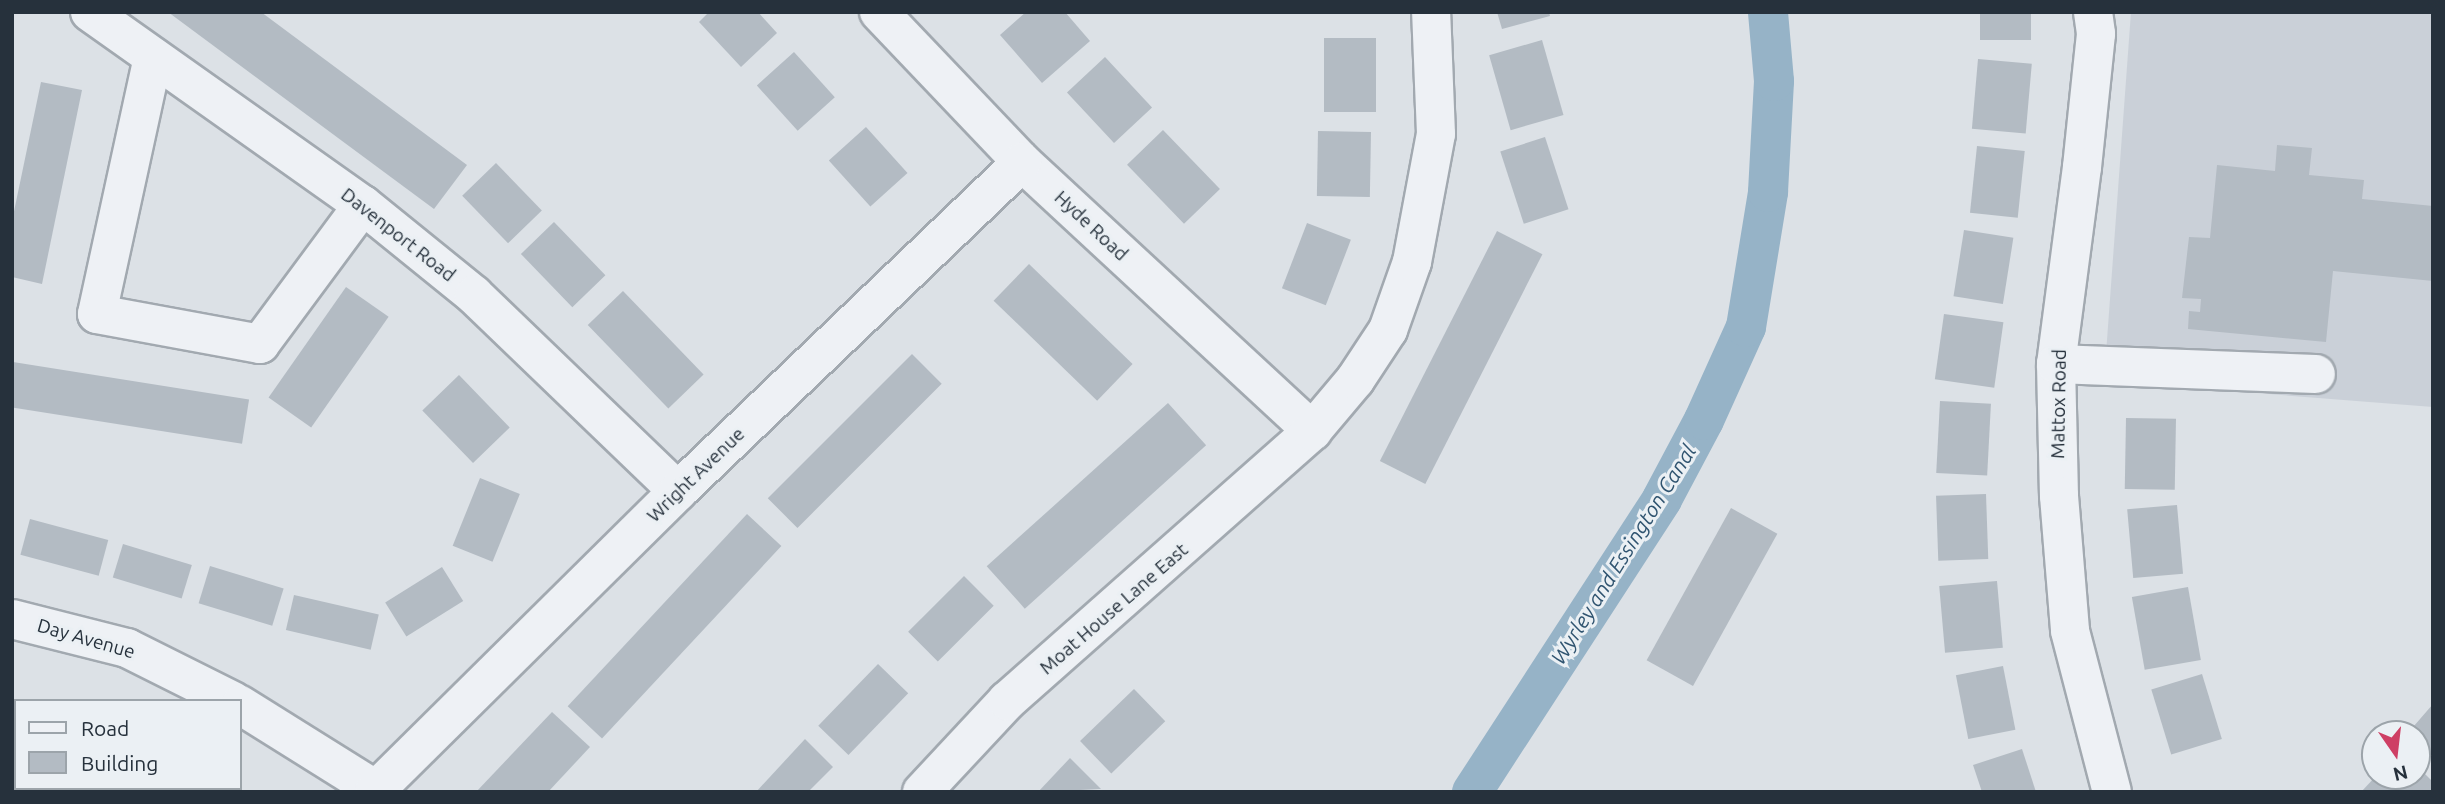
<!DOCTYPE html>
<html>
<head>
<meta charset="utf-8">
<style>
	body { margin:0 }
	#map { position:relative; width:2445px; height:804px; overflow:hidden; background:#dce1e6; font-family:Ubuntu,sans-serif }
	div>[style] { position:absolute }
	.built>* { inset:0; background:#cad0d8 }
	.canal>* { height:40px; margin:-20px; padding:0 20px; transform-origin:20px; border-radius:20px; background:#96b3c7 }
	.building>* { inset:0; background:#b3bbc3; transform-origin:0 0 }
	.roads { filter:drop-shadow(2px 0 #a2a9b0) drop-shadow(-2px 0 #a2a9b0) drop-shadow(0 2px #a2a9b0) drop-shadow(0 -2px #a2a9b0) }
	.minor>* { height:38px; margin:-19px; padding:0 19px; transform-origin:19px; border-radius:19px; background:#eef1f5 }
	span { translate:-50% -50%; white-space:nowrap; text-align:center; line-height:1.15; -webkit-text-stroke:6px #ebf0f4; paint-order:stroke }
	.street-label { font-size:19px; color:#26313c }
	.water-label { font-size:21px; color:#305470; font-style:italic }
	.frame { position:absolute; inset:0; border:14px solid #26313c; pointer-events:none }
	.legend { position:absolute; left:14px; top:699px; width:228px; height:91px; box-sizing:border-box; background:#ebf0f4; border:2px solid #9ca4aa; margin:0; padding:9px 12px; list-style:none; font-size:21px; color:#26313c }
	.legend li { display:flex; align-items:center; gap:14px; height:35px }
	.legend b { width:35px; border:2px solid #9ca4aa }
	.north { position:absolute; left:2361px; top:720px; width:70px; height:70px; box-sizing:border-box; background:#ebf0f4; border:2px solid #9ca4aa; border-radius:50%; rotate:166deg; font-size:19px; font-weight:700; line-height:28px; text-align:center; color:#26313c }
	.north::after { content:''; display:block; margin:auto; width:24px; height:32px; background:#ce3f64; clip-path:polygon(50% 0,100% 100%,50% 72%,0 100%) }
</style>
</head>
<body>
<div id="map">
	<div class="built">
		<div style="clip-path:polygon(2131px 12px,2433px 12px,2433px 407px,2104px 381px)"></div>
	</div>
	<div class="canal">
		<div style="left:1472px;top:792px;width:349px;rotate:-57deg"></div>
		<div style="left:1662px;top:499px;width:89px;rotate:-62deg"></div>
		<div style="left:1704px;top:420px;width:102px;rotate:-65.7deg"></div>
		<div style="left:1746px;top:327px;width:137px;rotate:-80.7deg"></div>
		<div style="left:1768px;top:192px;width:111px;rotate:-86.9deg"></div>
		<div style="left:1774px;top:81px;width:69px;rotate:-95deg"></div>
	</div>
	<div class="building">
		<div style="clip-path:polygon(168px 12px,261px 12px,467px 165px,434px 209px)"></div>
		<div style="clip-path:polygon(709px 12px,758px 12px,777px 33px,741px 67px,699px 22px)"></div>
		<div style="clip-path:polygon(1026px 12px,1065px 12px,1090px 41px,1042px 83px,1000px 35px)"></div>
		<div style="clip-path:polygon(1497px 12px,1549px 12px,1550px 16px,1502px 29px)"></div>
		<div style="left:1980px;top:12px;width:51px;height:28px"></div>
		<div style="left:1376px;top:38px;width:74px;height:52px;rotate:90deg"></div>
		<div style="left:1542px;top:40px;width:78px;height:55px;rotate:74deg"></div>
		<div style="left:794px;top:52px;width:61px;height:50px;rotate:48deg"></div>
		<div style="left:1105px;top:57px;width:69px;height:52px;rotate:47deg"></div>
		<div style="left:1978px;top:59px;width:54px;height:70px;rotate:5deg"></div>
		<div style="clip-path:polygon(41px 82px,82px 90px,42px 284px,12px 277px,12px 221px)"></div>
		<div style="left:866px;top:127px;width:62px;height:50px;rotate:48deg"></div>
		<div style="left:1163px;top:130px;width:82px;height:50px;rotate:46deg"></div>
		<div style="left:1318px;top:131px;width:53px;height:65px;rotate:1deg"></div>
		<div style="left:1545px;top:137px;width:76px;height:47px;rotate:72deg"></div>
		<div style="clip-path:polygon(2277px 145px,2312px 148px,2309px 175px,2364px 180px,2362px 199px,2433px 206px,2433px 281px,2333px 271px,2326px 342px,2188px 329px,2189px 311px,2200px 312px,2201px 299px,2182px 298px,2189px 237px,2210px 238px,2217px 165px,2275px 171px)"></div>
		<div style="left:1977px;top:146px;width:48px;height:67px;rotate:6deg"></div>
		<div style="left:496px;top:163px;width:66px;height:47px;rotate:46deg"></div>
		<div style="left:554px;top:222px;width:74px;height:46px;rotate:46deg"></div>
		<div style="left:1307px;top:223px;width:47px;height:70px;rotate:21deg"></div>
		<div style="left:1964px;top:230px;width:50px;height:67px;rotate:9deg"></div>
		<div style="left:1497px;top:231px;width:51px;height:258px;rotate:27deg"></div>
		<div style="left:1029px;top:264px;width:144px;height:51px;rotate:44deg"></div>
		<div style="left:346px;top:287px;width:52px;height:135px;rotate:35deg"></div>
		<div style="left:623px;top:291px;width:116px;height:49px;rotate:46deg"></div>
		<div style="left:1944px;top:314px;width:60px;height:66px;rotate:8deg"></div>
		<div style="left:912px;top:354px;width:42px;height:204px;rotate:45deg"></div>
		<div style="left:13px;top:362px;width:239px;height:45px;rotate:9deg"></div>
		<div style="left:459px;top:375px;width:73px;height:51px;rotate:46deg"></div>
		<div style="left:1940px;top:401px;width:51px;height:72px;rotate:3deg"></div>
		<div style="left:1168px;top:403px;width:57px;height:244px;rotate:48deg"></div>
		<div style="left:2126px;top:418px;width:50px;height:71px;rotate:1deg"></div>
		<div style="left:480px;top:478px;width:43px;height:73px;rotate:22deg"></div>
		<div style="left:1986px;top:494px;width:65px;height:50px;rotate:88deg"></div>
		<div style="left:2177px;top:505px;width:69px;height:50px;rotate:85deg"></div>
		<div style="left:1731px;top:508px;width:53px;height:174px;rotate:29deg"></div>
		<div style="left:747px;top:514px;width:47px;height:263px;rotate:43deg"></div>
		<div style="left:30px;top:519px;width:81px;height:37px;rotate:15deg"></div>
		<div style="left:123px;top:544px;width:72px;height:35px;rotate:17deg"></div>
		<div style="left:210px;top:566px;width:77px;height:39px;rotate:17deg"></div>
		<div style="left:442px;top:567px;width:40px;height:67px;rotate:58deg"></div>
		<div style="left:964px;top:576px;width:42px;height:79px;rotate:45deg"></div>
		<div style="left:1997px;top:581px;width:67px;height:58px;rotate:85deg"></div>
		<div style="left:2188px;top:587px;width:74px;height:57px;rotate:80deg"></div>
		<div style="left:294px;top:595px;width:87px;height:36px;rotate:13deg"></div>
		<div style="left:878px;top:664px;width:42px;height:86px;rotate:44deg"></div>
		<div style="left:2003px;top:666px;width:65px;height:48px;rotate:79deg"></div>
		<div style="left:2202px;top:674px;width:68px;height:53px;rotate:73deg"></div>
		<div style="left:1134px;top:689px;width:45px;height:75px;rotate:46deg"></div>
		<div style="clip-path:polygon(2433px 704px,2433px 757px,2417px 743px,2417px 734px,2407px 734px)"></div>
		<div style="left:12px;top:708px;width:4px;height:44px;rotate:14deg"></div>
		<div style="clip-path:polygon(552px 712px,590px 747px,548px 792px,476px 792px)"></div>
		<div style="clip-path:polygon(805px 739px,833px 767px,808px 792px,756px 792px)"></div>
		<div style="clip-path:polygon(2022px 749px,2036px 792px,1982px 792px,1973px 765px)"></div>
		<div style="clip-path:polygon(1070px 758px,1101px 789px,1038px 792px)"></div>
		<div style="clip-path:polygon(2417px 766px,2433px 782px,2433px 792px,2361px 792px,2376px 776px,2417px 776px)"></div>
		<div style="clip-path:polygon(125px 788px,174px 788px,173px 792px)"></div>
		<div style="clip-path:polygon(195px 788px,222px 788px,229px 792px,193px 792px)"></div>
	</div>
	<div class="roads">
		<div class="minor">
			<div style="left:90px;top:12px;width:334px;rotate:35.3deg"></div>
			<div style="left:363px;top:205px;width:143px;rotate:39deg"></div>
			<div style="left:474px;top:295px;width:283px;rotate:43.9deg"></div>
			<div style="left:879px;top:12px;width:207px;rotate:46.4deg"></div>
			<div style="left:1022px;top:162px;width:396px;rotate:42.8deg"></div>
			<div style="left:2093px;top:12px;width:22px;rotate:82deg"></div>
			<div style="left:2096px;top:34px;width:134px;rotate:96deg"></div>
			<div style="left:2082px;top:167px;width:199px;rotate:97.5deg"></div>
			<div style="left:2056px;top:364px;width:132px;rotate:88.7deg"></div>
			<div style="left:2059px;top:496px;width:135px;rotate:85.3deg"></div>
			<div style="left:2070px;top:631px;width:166px;rotate:75.4deg"></div>
			<div style="left:153px;top:57px;width:263px;rotate:102.3deg"></div>
			<div style="left:97px;top:314px;width:166px;rotate:10.4deg"></div>
			<div style="left:260px;top:344px;width:173px;rotate:-53.5deg"></div>
			<div style="left:2056px;top:364px;width:260px;rotate:2.2deg"></div>
			<div style="left:12px;top:619px;width:119px;rotate:14.2deg"></div>
			<div style="left:127px;top:648px;width:119px;rotate:26.6deg"></div>
			<div style="left:240px;top:705px;width:160px;rotate:32deg"></div>
			<div style="left:374px;top:792px;width:428px;rotate:-44.7deg"></div>
			<div style="left:678px;top:491px;width:476px;rotate:-43.7deg"></div>
			<div style="left:922px;top:792px;width:125px;rotate:-47deg"></div>
			<div style="left:1007px;top:701px;width:407px;rotate:-41.5deg"></div>
			<div style="left:1312px;top:431px;width:67px;rotate:-49.9deg"></div>
			<div style="left:1355px;top:380px;width:60px;rotate:-56.6deg"></div>
			<div style="left:1388px;top:330px;width:72px;rotate:-70.6deg"></div>
			<div style="left:1412px;top:262px;width:130px;rotate:-79.4deg"></div>
			<div style="left:1436px;top:134px;width:122px;rotate:-92.3deg"></div>
		</div>
	</div>
	<div class="street-label">
		<span style="left:1091px;top:226px;rotate:43deg">Hyde Road</span>
		<span style="left:398px;top:235px;rotate:38deg">Davenport Road</span>
		<span style="left:2059px;top:404px;rotate:-89deg">Mattox Road</span>
		<span style="left:696px;top:475px;rotate:-44deg">Wright Avenue</span>
		<span style="left:1114px;top:609px;rotate:-41deg">Moat House Lane East</span>
		<span style="left:86px;top:639px;rotate:16deg">Day Avenue</span>
	</div>
	<div class="water-label">
		<span style="left:1623px;top:554px;rotate:-58deg">Wyrley and Essington Canal</span>
	</div>
	<div class="frame"></div>
	<ul class="legend">
	<li><b style="height:9px;background:#eef1f5"></b>Road</li>
	<li><b style="height:19px;background:#b3bbc3"></b>Building</li>
	</ul>
	<div class="north">N</div>
</div>
</body>
</html>
